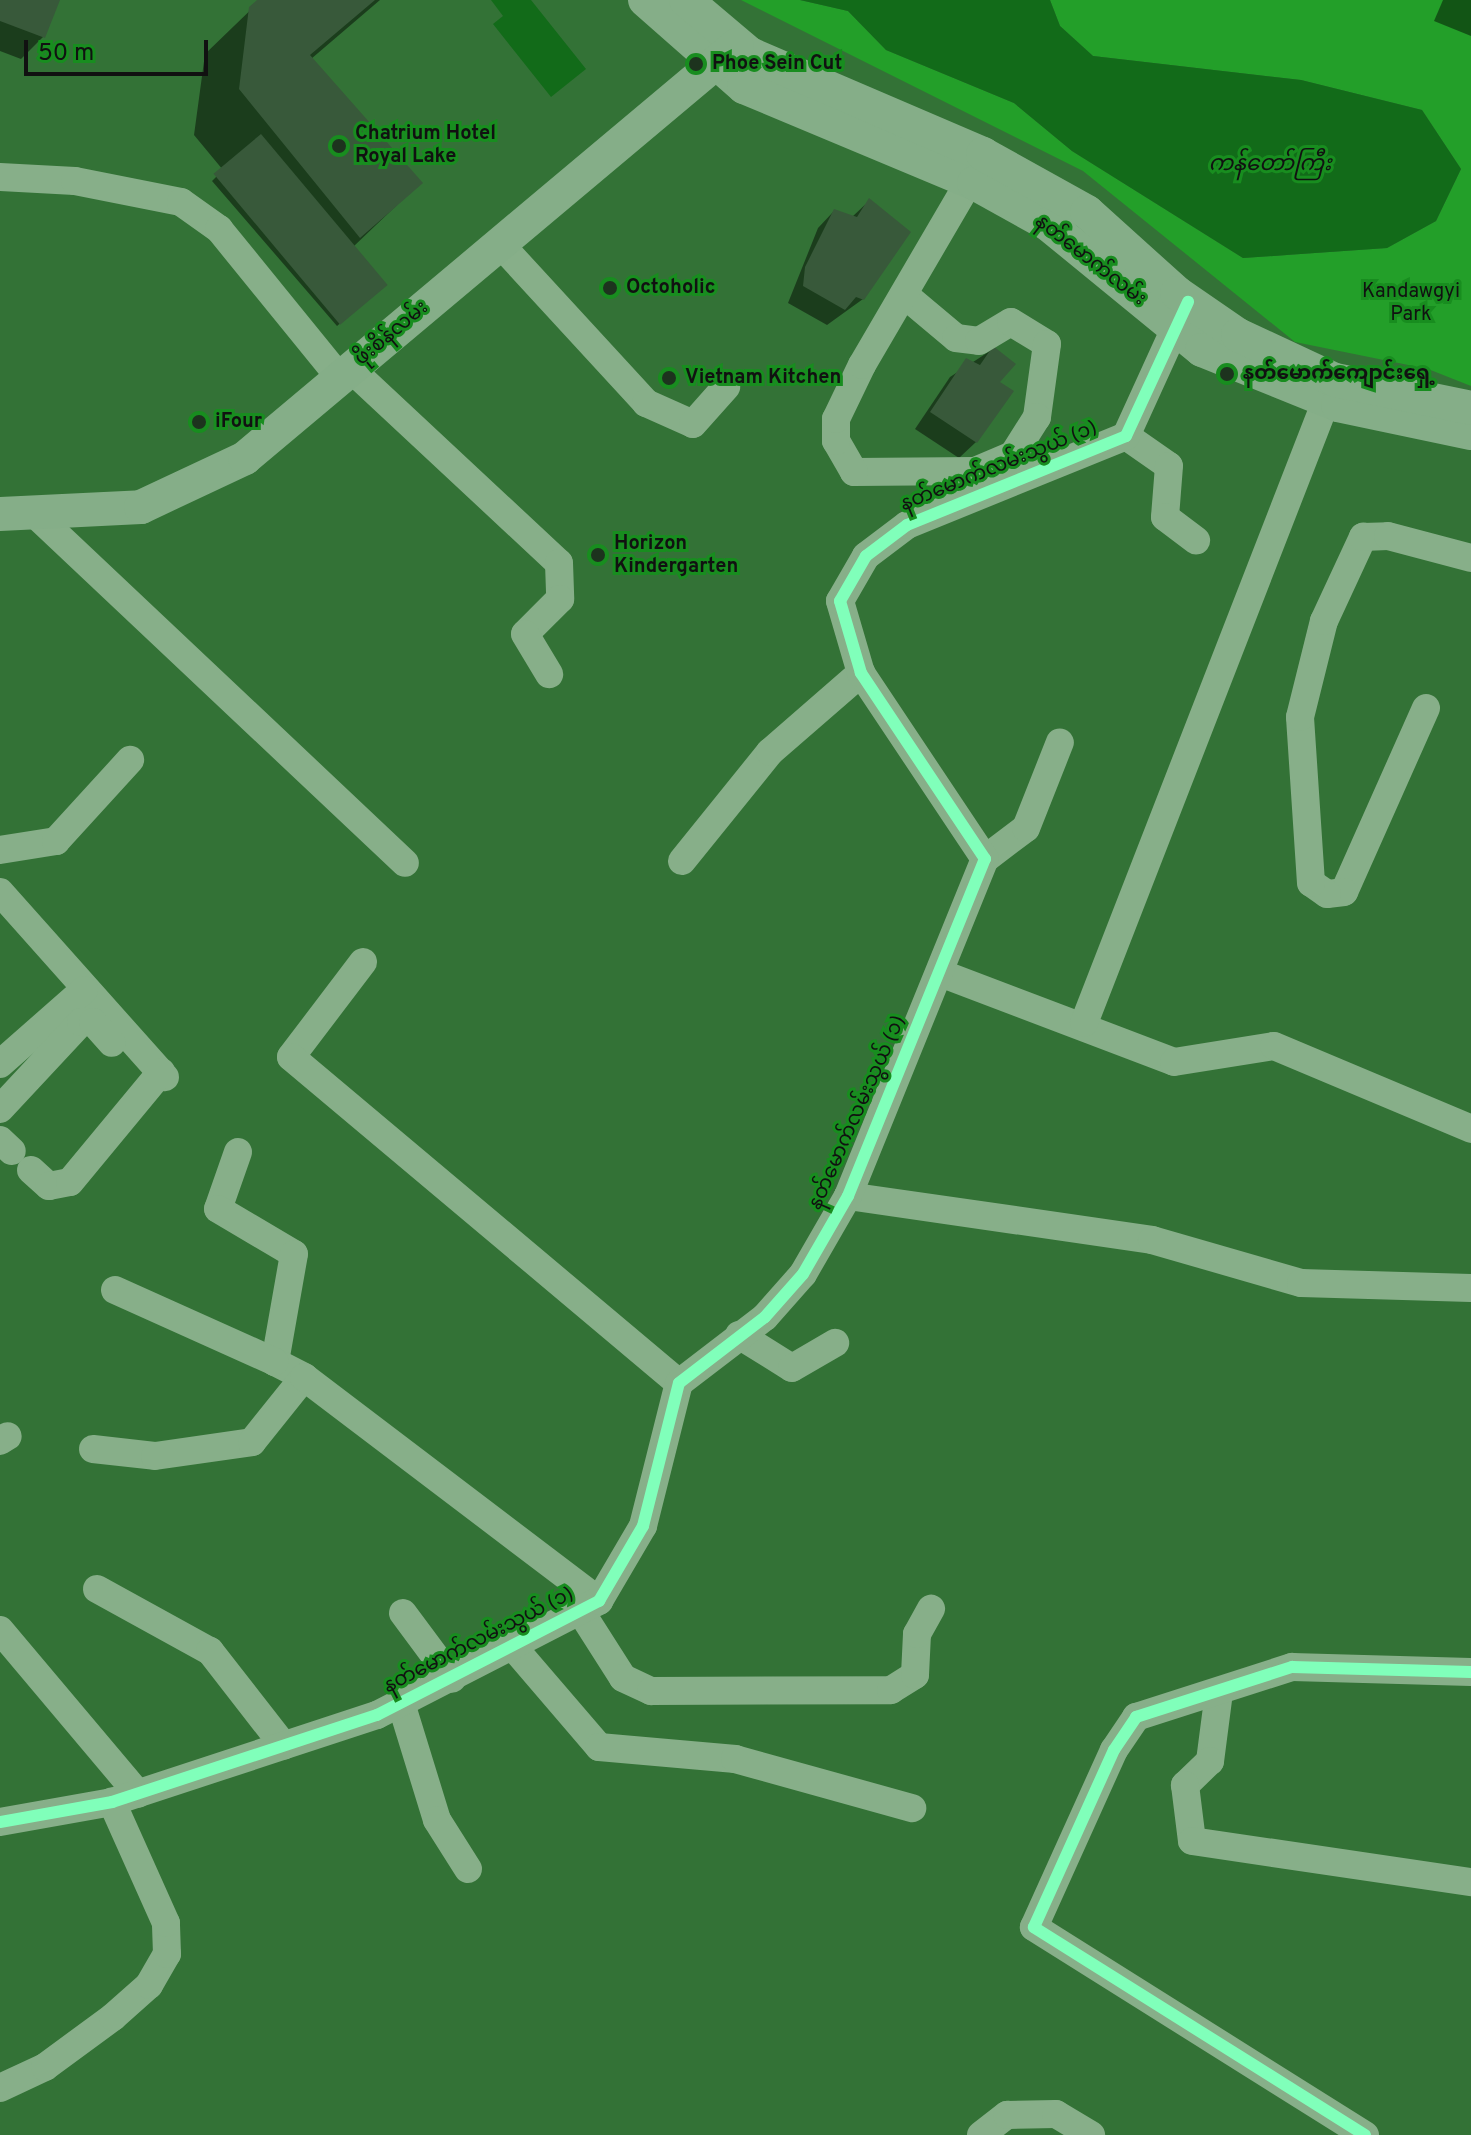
<!DOCTYPE html>
<html>
<head>
<meta charset="utf-8">
<style>
	body { margin:0 }
	#map { position:relative; width:1471px; height:2135px; overflow:hidden; background:#337236; font-family:Overpass,"Noto Sans Myanmar",sans-serif }
	div>[style] { position:absolute }
	.green>* { inset:0; background:#239f29 }
	.water>* { inset:0; background:#126b19 }
	.shadow>* { inset:0; background:#0007 }
	.building>* { inset:0; background:#38593a; transform-origin:0 0 }
	.minor>* { height:28px; margin:-14px; padding:0 14px; transform-origin:14px; border-radius:14px; background:#87af89 }
	.major>* { height:34px; margin:-17px; padding:0 17px; transform-origin:17px; border-radius:17px; background:#85ae88 }
	.cycleway>* { height:12px; margin:-6px; padding:0 6px; transform-origin:6px; border-radius:6px; background:#80ffba }
	.dots>* { width:22px; height:22px; translate:-50% -50%; box-sizing:border-box; border:4px solid #188d1f; border-radius:50% }
	span { translate:-50% -50%; white-space:nowrap; text-align:center; line-height:1.15; -webkit-text-stroke:6px #188d1f; paint-order:stroke }
	.poi-label { font-size:20px; color:#111; font-weight:700 }
	.left { translate:0 -50%; text-align:left }
	.street-label { font-size:20px; color:#111 }
	.park-label { font-size:20px; color:#111 }
	.water-label { font-size:22px; color:#111; font-style:italic }
	.scale { position:absolute; left:24px; top:40px; width:184px; height:36px; box-sizing:border-box; border:4px solid #111; border-top:0; padding-left:10px; font-size:24px; line-height:28px; white-space:nowrap; color:#111; -webkit-text-stroke:6px #188d1f; paint-order:stroke }
</style>
</head>
<body>
<div id="map">
	<div class="green">
		<div style="clip-path:polygon(741px 0,800px 0,848px 11px,886px 50px,1014px 103px,1072px 151px,1243px 258px,1387px 248px,1436px 221px,1461px 169px,1422px 110px,1301px 80px,1093px 56px,1060px 26px,1050px 0,1471px 0,1471px 386px,1428px 369px,1295px 342px,1083px 171px)"></div>
	</div>
	<div class="water">
		<div style="clip-path:polygon(491px 0,531px 0,586px 69px,551px 97px,493px 24px,503px 16px)"></div>
		<div style="clip-path:polygon(800px 0,1050px 0,1060px 26px,1093px 56px,1301px 80px,1422px 110px,1461px 169px,1436px 221px,1387px 248px,1243px 258px,1072px 151px,1014px 103px,886px 50px,848px 11px)"></div>
	</div>
	<div class="shadow">
		<div style="clip-path:polygon(0 0,58px 0,43px 37px,21px 59px,0 51px)"></div>
		<div style="clip-path:polygon(261px 0,380px 0,311px 59px,420px 183px,353px 247px,380px 289px,337px 326px,212px 181px,223px 170px,194px 135px,205px 54px)"></div>
		<div style="clip-path:polygon(1443px 0,1471px 0,1471px 36px,1434px 21px)"></div>
		<div style="clip-path:polygon(870px 200px,863px 299px,827px 325px,788px 303px,818px 228px,834px 211px,852px 217px)"></div>
		<div style="clip-path:polygon(993px 349px,976px 442px,959px 458px,915px 429px,950px 377px)"></div>
	</div>
	<div class="building">
		<div style="clip-path:polygon(0 0,60px 0,45px 38px,0 21px)"></div>
		<div style="clip-path:polygon(257px 0,375px 0,310px 55px,423px 183px,360px 238px,239px 89px,249px 7px)"></div>
		<div style="left:261px;top:134px;width:197px;height:62px;rotate:50deg"></div>
		<div style="clip-path:polygon(869px 198px,911px 232px,864px 300px,856px 297px,845px 310px,803px 286px,805px 267px,834px 209px,857px 217px)"></div>
		<div style="clip-path:polygon(993px 346px,1016px 364px,1000px 382px,1014px 391px,977px 443px,930px 412px,966px 358px,980px 365px)"></div>
	</div>
	<div class="minor">
		<div style="left:0;top:177px;width:75px;rotate:3.1deg"></div>
		<div style="left:75px;top:181px;width:108px;rotate:11.2deg"></div>
		<div style="left:181px;top:202px;width:47px;rotate:35.4deg"></div>
		<div style="left:219px;top:229px;width:192px;rotate:50.9deg"></div>
		<div style="left:500px;top:244px;width:216px;rotate:47.4deg"></div>
		<div style="left:646px;top:403px;width:51px;rotate:24.1deg"></div>
		<div style="left:693px;top:424px;width:50px;rotate:-48.3deg"></div>
		<div style="left:906px;top:296px;width:65px;rotate:40deg"></div>
		<div style="left:956px;top:338px;width:23px;rotate:7deg"></div>
		<div style="left:979px;top:341px;width:37px;rotate:-31deg"></div>
		<div style="left:1011px;top:322px;width:42px;rotate:31.4deg"></div>
		<div style="left:1047px;top:344px;width:74px;rotate:97.8deg"></div>
		<div style="left:1037px;top:417px;width:45px;rotate:122.3deg"></div>
		<div style="left:1013px;top:455px;width:41px;rotate:157.2deg"></div>
		<div style="left:975px;top:471px;width:121px;rotate:179.5deg"></div>
		<div style="left:854px;top:472px;width:36px;rotate:-120deg"></div>
		<div style="left:836px;top:441px;width:22px;rotate:-90deg"></div>
		<div style="left:836px;top:419px;width:60px;rotate:-64.3deg"></div>
		<div style="left:862px;top:365px;width:234px;rotate:-59.7deg"></div>
		<div style="left:351px;top:369px;width:284px;rotate:43deg"></div>
		<div style="left:559px;top:563px;width:36px;rotate:88deg"></div>
		<div style="left:560px;top:599px;width:49px;rotate:135deg"></div>
		<div style="left:525px;top:634px;width:47px;rotate:59deg"></div>
		<div style="left:1126px;top:436px;width:52px;rotate:34.9deg"></div>
		<div style="left:1169px;top:466px;width:51px;rotate:94.5deg"></div>
		<div style="left:1165px;top:517px;width:39px;rotate:37deg"></div>
		<div style="left:36px;top:515px;width:507px;rotate:43.32deg"></div>
		<div style="left:1426px;top:708px;width:201px;rotate:114deg"></div>
		<div style="left:1344px;top:892px;width:17px;rotate:173deg"></div>
		<div style="left:1327px;top:894px;width:19px;rotate:-145deg"></div>
		<div style="left:1311px;top:883px;width:166px;rotate:-93.8deg"></div>
		<div style="left:1300px;top:717px;width:99px;rotate:-76deg"></div>
		<div style="left:1324px;top:621px;width:93px;rotate:-65.1deg"></div>
		<div style="left:1363px;top:537px;width:25px;rotate:-2deg"></div>
		<div style="left:1388px;top:536px;width:86px;rotate:14.8deg"></div>
		<div style="left:0;top:850px;width:57px;rotate:-9.1deg"></div>
		<div style="left:56px;top:841px;width:110px;rotate:-47.6deg"></div>
		<div style="left:985px;top:859px;width:51px;rotate:-37.1deg"></div>
		<div style="left:1026px;top:828px;width:92px;rotate:-68.4deg"></div>
		<div style="left:682px;top:861px;width:140px;rotate:-51.1deg"></div>
		<div style="left:770px;top:752px;width:121px;rotate:-41deg"></div>
		<div style="left:0;top:892px;width:248px;rotate:48.3deg"></div>
		<div style="left:363px;top:962px;width:119px;rotate:127.2deg"></div>
		<div style="left:291px;top:1057px;width:507px;rotate:40.04deg"></div>
		<div style="left:940px;top:973px;width:250px;rotate:20.8deg"></div>
		<div style="left:1174px;top:1062px;width:101px;rotate:-9.1deg"></div>
		<div style="left:1274px;top:1046px;width:214px;rotate:22.8deg"></div>
		<div style="left:1084px;top:1023px;width:667px;rotate:-68.74deg"></div>
		<div style="left:0;top:1064px;width:112px;rotate:-41.4deg"></div>
		<div style="left:0;top:1109px;width:119px;rotate:-47deg"></div>
		<div style="left:81px;top:1022px;width:12px"></div>
		<div style="left:93px;top:1022px;width:28px;rotate:48deg"></div>
		<div style="left:0;top:1140px;width:16px;rotate:43deg"></div>
		<div style="left:238px;top:1152px;width:60px;rotate:109.3deg"></div>
		<div style="left:218px;top:1209px;width:88px;rotate:30.6deg"></div>
		<div style="left:294px;top:1254px;width:110px;rotate:100deg"></div>
		<div style="left:275px;top:1362px;width:33px;rotate:27deg"></div>
		<div style="left:31px;top:1170px;width:24px;rotate:42deg"></div>
		<div style="left:49px;top:1186px;width:21px;rotate:-11deg"></div>
		<div style="left:70px;top:1182px;width:143px;rotate:-50.4deg"></div>
		<div style="left:848px;top:1196px;width:307px;rotate:8.2deg"></div>
		<div style="left:1152px;top:1240px;width:155px;rotate:16.1deg"></div>
		<div style="left:1301px;top:1283px;width:170px;rotate:1.7deg"></div>
		<div style="left:115px;top:1290px;width:175px;rotate:24.2deg"></div>
		<div style="left:739px;top:1335px;width:62px;rotate:31.9deg"></div>
		<div style="left:792px;top:1368px;width:50px;rotate:-30.2deg"></div>
		<div style="left:0;top:1441px;width:9px;rotate:-32deg"></div>
		<div style="left:93px;top:1449px;width:62px;rotate:6.4deg"></div>
		<div style="left:155px;top:1456px;width:98px;rotate:-8.2deg"></div>
		<div style="left:252px;top:1442px;width:83px;rotate:-51.3deg"></div>
		<div style="left:304px;top:1377px;width:370px;rotate:37.2deg"></div>
		<div style="left:97px;top:1589px;width:129px;rotate:28.8deg"></div>
		<div style="left:210px;top:1651px;width:120px;rotate:52.1deg"></div>
		<div style="left:581px;top:1612px;width:78px;rotate:57.5deg"></div>
		<div style="left:623px;top:1678px;width:31px;rotate:25deg"></div>
		<div style="left:651px;top:1691px;width:240px;rotate:-0.2deg"></div>
		<div style="left:891px;top:1690px;width:28px;rotate:-32deg"></div>
		<div style="left:915px;top:1675px;width:41px;rotate:-87.2deg"></div>
		<div style="left:917px;top:1634px;width:29px;rotate:-61deg"></div>
		<div style="left:403px;top:1613px;width:82px;rotate:53.4deg"></div>
		<div style="left:0;top:1630px;width:214px;rotate:49.9deg"></div>
		<div style="left:515px;top:1649px;width:129px;rotate:49.4deg"></div>
		<div style="left:599px;top:1747px;width:137px;rotate:5deg"></div>
		<div style="left:735px;top:1759px;width:184px;rotate:15.5deg"></div>
		<div style="left:1219px;top:1692px;width:70px;rotate:97.4deg"></div>
		<div style="left:1210px;top:1761px;width:35px;rotate:136deg"></div>
		<div style="left:1185px;top:1785px;width:56px;rotate:82.9deg"></div>
		<div style="left:1192px;top:1841px;width:282px;rotate:8.4deg"></div>
		<div style="left:401px;top:1703px;width:122px;rotate:72.9deg"></div>
		<div style="left:437px;top:1820px;width:58px;rotate:57.7deg"></div>
		<div style="left:0;top:1822px;width:114px;rotate:-10.1deg"></div>
		<div style="left:112px;top:1802px;width:279px;rotate:-18.2deg"></div>
		<div style="left:377px;top:1715px;width:250px;rotate:-27.2deg"></div>
		<div style="left:599px;top:1601px;width:87px;rotate:-59.6deg"></div>
		<div style="left:643px;top:1526px;width:147px;rotate:-75.9deg"></div>
		<div style="left:679px;top:1383px;width:108px;rotate:-37.5deg"></div>
		<div style="left:765px;top:1317px;width:57px;rotate:-48.5deg"></div>
		<div style="left:803px;top:1274px;width:90px;rotate:-60deg"></div>
		<div style="left:848px;top:1196px;width:364px;rotate:-67.9deg"></div>
		<div style="left:985px;top:859px;width:224px;rotate:-123.7deg"></div>
		<div style="left:861px;top:673px;width:75px;rotate:-106.3deg"></div>
		<div style="left:840px;top:601px;width:52px;rotate:-60deg"></div>
		<div style="left:866px;top:556px;width:51px;rotate:-37.1deg"></div>
		<div style="left:907px;top:525px;width:236px;rotate:-22.1deg"></div>
		<div style="left:1126px;top:436px;width:140px;rotate:-65.5deg"></div>
		<div style="left:0;top:2088px;width:50px;rotate:-25deg"></div>
		<div style="left:45px;top:2067px;width:84px;rotate:-36.3deg"></div>
		<div style="left:113px;top:2017px;width:48px;rotate:-41.6deg"></div>
		<div style="left:149px;top:1985px;width:36px;rotate:-60deg"></div>
		<div style="left:167px;top:1954px;width:31px;rotate:-92deg"></div>
		<div style="left:166px;top:1923px;width:133px;rotate:-114.1deg"></div>
		<div style="left:981px;top:2135px;width:33px;rotate:-38deg"></div>
		<div style="left:1007px;top:2115px;width:49px;rotate:-1.2deg"></div>
		<div style="left:1056px;top:2114px;width:41px;rotate:31deg"></div>
		<div style="left:1365px;top:2135px;width:391px;rotate:-147.9deg"></div>
		<div style="left:1034px;top:1927px;width:194px;rotate:-65.7deg"></div>
		<div style="left:1114px;top:1750px;width:40px;rotate:-56deg"></div>
		<div style="left:1136px;top:1717px;width:164px;rotate:-17.8deg"></div>
		<div style="left:1292px;top:1667px;width:179px;rotate:1.6deg"></div>
	</div>
	<div class="major">
		<div style="left:645px;top:0;width:132px;rotate:41.3deg"></div>
		<div style="left:744px;top:87px;width:249px;rotate:22.7deg"></div>
		<div style="left:974px;top:183px;width:85px;rotate:29deg"></div>
		<div style="left:1048px;top:224px;width:199px;rotate:39.3deg"></div>
		<div style="left:1202px;top:350px;width:147px;rotate:22deg"></div>
		<div style="left:1338px;top:405px;width:136px;rotate:11.9deg"></div>
		<div style="left:686px;top:0;width:84px;rotate:40.2deg"></div>
		<div style="left:750px;top:54px;width:254px;rotate:23.2deg"></div>
		<div style="left:983px;top:154px;width:119px;rotate:29.1deg"></div>
		<div style="left:1087px;top:212px;width:121px;rotate:42deg"></div>
		<div style="left:1177px;top:293px;width:74px;rotate:34.5deg"></div>
		<div style="left:1238px;top:335px;width:107px;rotate:24.9deg"></div>
		<div style="left:1335px;top:380px;width:139px;rotate:11.6deg"></div>
		<div style="left:0;top:514px;width:141px;rotate:-2.8deg"></div>
		<div style="left:141px;top:507px;width:115px;rotate:-25.2deg"></div>
		<div style="left:245px;top:458px;width:642px;rotate:-40.01deg"></div>
	</div>
	<div class="cycleway">
		<div style="left:0;top:1822px;width:114px;rotate:-10.1deg"></div>
		<div style="left:112px;top:1802px;width:279px;rotate:-18.2deg"></div>
		<div style="left:377px;top:1715px;width:250px;rotate:-27.2deg"></div>
		<div style="left:599px;top:1601px;width:87px;rotate:-59.6deg"></div>
		<div style="left:643px;top:1526px;width:147px;rotate:-75.9deg"></div>
		<div style="left:679px;top:1383px;width:108px;rotate:-37.5deg"></div>
		<div style="left:765px;top:1317px;width:57px;rotate:-48.5deg"></div>
		<div style="left:803px;top:1274px;width:90px;rotate:-60deg"></div>
		<div style="left:848px;top:1196px;width:364px;rotate:-67.9deg"></div>
		<div style="left:985px;top:859px;width:224px;rotate:-123.7deg"></div>
		<div style="left:861px;top:673px;width:75px;rotate:-106.3deg"></div>
		<div style="left:840px;top:601px;width:52px;rotate:-60deg"></div>
		<div style="left:866px;top:556px;width:51px;rotate:-37.1deg"></div>
		<div style="left:907px;top:525px;width:236px;rotate:-22.1deg"></div>
		<div style="left:1126px;top:436px;width:148px;rotate:-65.2deg"></div>
		<div style="left:1365px;top:2135px;width:391px;rotate:-147.9deg"></div>
		<div style="left:1034px;top:1927px;width:194px;rotate:-65.7deg"></div>
		<div style="left:1114px;top:1750px;width:40px;rotate:-56deg"></div>
		<div style="left:1136px;top:1717px;width:164px;rotate:-17.8deg"></div>
		<div style="left:1292px;top:1667px;width:179px;rotate:1.6deg"></div>
	</div>
	<div class="dots">
		<div style="left:696px;top:64px;background:#1d331e"></div>
		<div style="left:339px;top:146px;background:#1d331e"></div>
		<div style="left:610px;top:288px;background:#1d331e"></div>
		<div style="left:1227px;top:374px;background:#1d331e"></div>
		<div style="left:669px;top:378px;background:#1d331e"></div>
		<div style="left:199px;top:422px;background:#1d331e"></div>
		<div style="left:598px;top:555px;background:#1d331e"></div>
	</div>
	<div class="poi-label">
		<span class="left" style="left:712px;top:64px">Phoe Sein Cut</span>
		<span class="left" style="left:355px;top:146px">Chatrium Hotel<br>Royal Lake</span>
		<span class="left" style="left:626px;top:288px">Octoholic</span>
		<span class="left" style="left:1243px;top:374px">နတ်မောက်ကျောင်းရှေ့</span>
		<span class="left" style="left:685px;top:378px">Vietnam Kitchen</span>
		<span class="left" style="left:215px;top:422px">iFour</span>
		<span class="left" style="left:614px;top:556px">Horizon<br>Kindergarten</span>
	</div>
	<div class="street-label">
		<span style="left:1090px;top:261px;rotate:38deg">နတ်မောက်လမ်း</span>
		<span style="left:392px;top:334px;rotate:-40deg">ဖိုးစိန်လမ်း</span>
		<span style="left:999px;top:467px;rotate:-22deg">နတ်မောက်လမ်းသွယ် (၁)</span>
		<span style="left:858px;top:1113px;rotate:-66deg">နတ်မောက်လမ်းသွယ် (၁)</span>
		<span style="left:479px;top:1641px;rotate:-27deg">နတ်မောက်လမ်းသွယ် (၁)</span>
	</div>
	<div class="park-label">
		<span style="left:1411px;top:304px">Kandawgyi<br>Park</span>
	</div>
	<div class="water-label">
		<span style="left:1270px;top:165px">ကန်တော်ကြီး</span>
	</div>
	<div class="scale">50 m</div>
</div>
</body>
</html>
